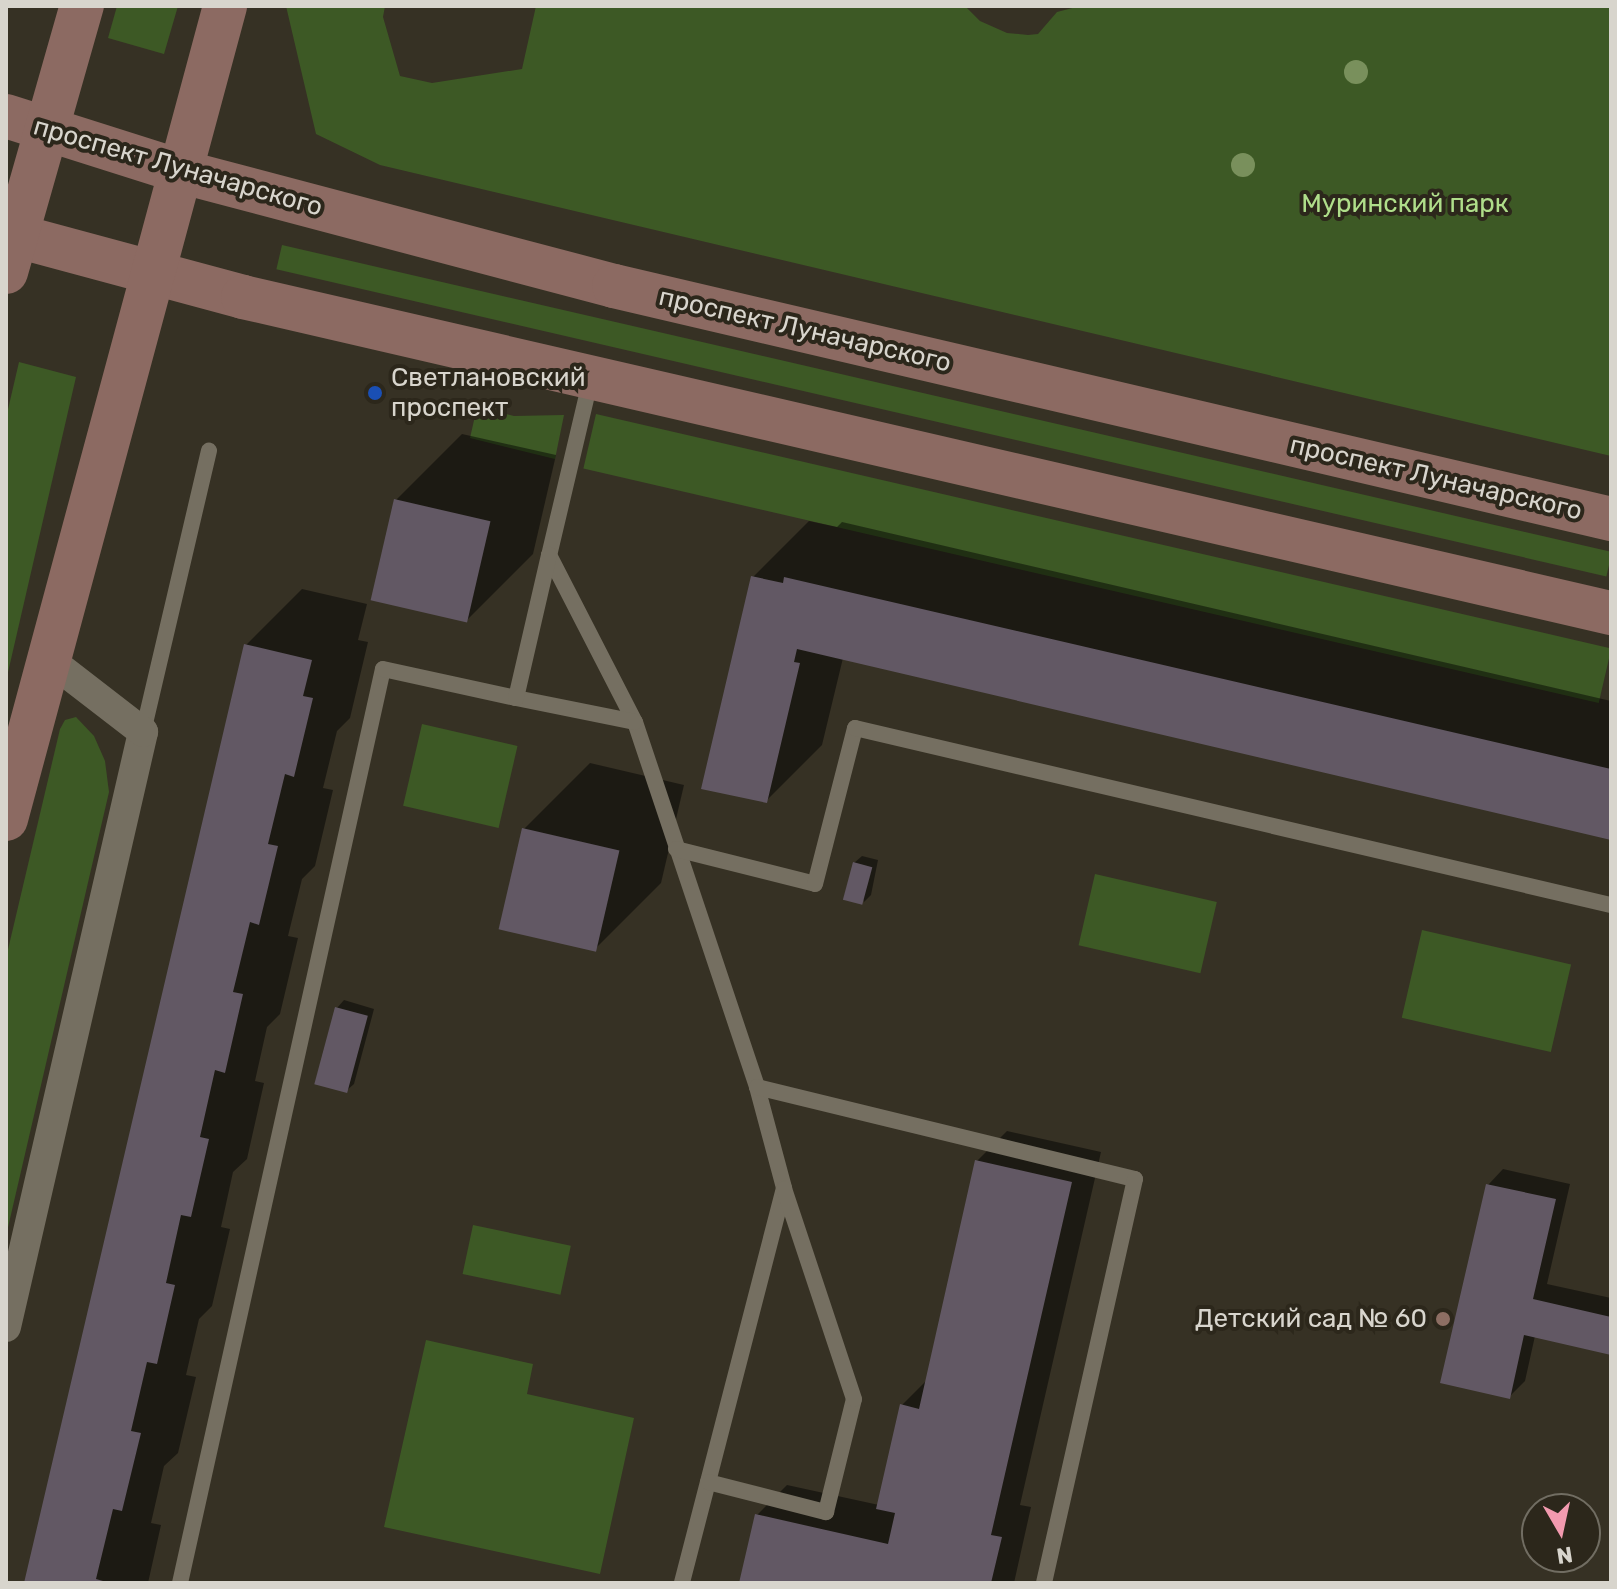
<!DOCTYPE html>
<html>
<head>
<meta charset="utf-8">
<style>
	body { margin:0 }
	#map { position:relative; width:1617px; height:1589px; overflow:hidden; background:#363124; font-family:Rubik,sans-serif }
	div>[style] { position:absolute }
	.green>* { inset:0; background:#3d5925; transform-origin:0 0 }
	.shadow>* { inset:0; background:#0007 }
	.building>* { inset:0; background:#625864; transform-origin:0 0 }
	.lane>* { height:16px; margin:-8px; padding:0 8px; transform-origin:8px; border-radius:8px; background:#756f61 }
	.street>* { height:30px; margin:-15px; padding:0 15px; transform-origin:15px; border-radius:15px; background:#756f61 }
	.secondary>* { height:44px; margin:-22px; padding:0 22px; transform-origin:22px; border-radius:22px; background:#8c6a62 }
	.trees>* { width:24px; height:24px; margin:-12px; border-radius:50%; background:#79905c }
	.dots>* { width:22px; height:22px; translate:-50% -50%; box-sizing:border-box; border:4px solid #2c271b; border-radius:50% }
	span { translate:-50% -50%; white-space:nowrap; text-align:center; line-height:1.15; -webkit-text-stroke:8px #2c271b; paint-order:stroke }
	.street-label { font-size:26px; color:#d8d5cd }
	.park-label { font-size:26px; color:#afde8a }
	.poi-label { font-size:26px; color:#d8d5cd }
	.left { translate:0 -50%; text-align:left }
	.right { translate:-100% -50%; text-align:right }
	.frame { position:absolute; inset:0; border:8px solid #d8d5cd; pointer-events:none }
	.north { position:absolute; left:1521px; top:1493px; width:80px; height:80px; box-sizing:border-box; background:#2c271b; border:2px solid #716d62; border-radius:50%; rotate:171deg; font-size:22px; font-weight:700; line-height:32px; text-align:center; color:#d8d5cd }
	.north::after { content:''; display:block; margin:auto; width:28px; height:36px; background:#f29aaf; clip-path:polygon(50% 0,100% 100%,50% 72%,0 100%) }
</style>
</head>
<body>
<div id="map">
	<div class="green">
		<div style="clip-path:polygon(117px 6px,178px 6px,164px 54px,108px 38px)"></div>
		<div style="clip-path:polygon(286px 6px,385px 6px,383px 17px,400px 76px,432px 83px,522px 69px,536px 6px,965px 6px,980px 21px,1007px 33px,1028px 35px,1038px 34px,1057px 12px,1080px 6px,1611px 6px,1611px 456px,380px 165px,316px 134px)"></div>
		<div style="left:282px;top:245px;width:1365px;height:25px;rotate:13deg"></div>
		<div style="clip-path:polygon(19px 362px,76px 377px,6px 681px,6px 418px)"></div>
		<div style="clip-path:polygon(477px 407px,514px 416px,564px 415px,555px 459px,470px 438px)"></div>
		<div style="left:596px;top:414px;width:1042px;height:56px;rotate:13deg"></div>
		<div style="clip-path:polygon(76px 717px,94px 736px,105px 761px,109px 792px,6px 1236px,6px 958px,60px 729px,65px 720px)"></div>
		<div style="left:422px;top:724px;width:98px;height:84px;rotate:13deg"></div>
		<div style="left:1095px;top:874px;width:125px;height:73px;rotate:13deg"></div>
		<div style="left:1422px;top:930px;width:153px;height:90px;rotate:13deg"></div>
		<div style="left:473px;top:1225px;width:100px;height:50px;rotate:12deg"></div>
		<div style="clip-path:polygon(426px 1340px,533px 1364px,527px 1394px,634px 1418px,600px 1574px,384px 1527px)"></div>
	</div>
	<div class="shadow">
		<div style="clip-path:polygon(462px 434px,556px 455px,533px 554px,467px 620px,396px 500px)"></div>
		<div style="clip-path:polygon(809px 521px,837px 527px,842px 522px,1611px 701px,1611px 837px,843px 658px,822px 745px,766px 801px,753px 577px)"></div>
		<div style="clip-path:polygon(302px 589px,367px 604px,358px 640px,368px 642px,350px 718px,337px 731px,323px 788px,333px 790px,315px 866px,302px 879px,288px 936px,298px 938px,280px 1014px,267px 1027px,255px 1081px,264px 1083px,247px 1159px,233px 1172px,221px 1227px,230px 1229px,212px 1306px,199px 1319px,186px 1375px,196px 1377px,178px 1453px,164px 1466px,151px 1523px,161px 1525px,148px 1583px,26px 1583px,246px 645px)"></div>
		<div style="clip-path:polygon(590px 763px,684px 785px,661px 883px,595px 949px,524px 829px)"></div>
		<div style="clip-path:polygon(862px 856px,878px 860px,871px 895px,864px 902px,854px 863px)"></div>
		<div style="clip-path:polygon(344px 1000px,374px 1009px,354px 1084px,346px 1091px,337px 1008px)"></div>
		<div style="clip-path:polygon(1007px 1131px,1101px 1152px,1020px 1505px,1031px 1507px,1014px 1583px,741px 1583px,757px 1515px,787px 1485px,879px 1505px,902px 1405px,928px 1379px,977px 1161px)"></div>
		<div style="clip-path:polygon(1503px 1169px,1570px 1184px,1547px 1284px,1611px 1298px,1611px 1353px,1535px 1336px,1525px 1381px,1509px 1397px,1488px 1185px)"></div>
	</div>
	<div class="building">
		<div style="left:394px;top:499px;width:99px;height:104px;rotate:13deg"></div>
		<div style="clip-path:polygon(751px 576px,783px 583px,784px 577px,1611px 769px,1611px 840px,797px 649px,794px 662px,800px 663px,767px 803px,701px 789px)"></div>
		<div style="clip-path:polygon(244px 644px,312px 660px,303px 696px,313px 698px,294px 777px,285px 774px,268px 844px,278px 846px,259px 925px,250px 922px,233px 992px,243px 994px,225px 1073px,215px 1070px,200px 1137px,209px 1139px,191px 1217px,181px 1215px,166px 1283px,175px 1285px,157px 1364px,147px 1362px,131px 1431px,141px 1433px,122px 1511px,113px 1509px,96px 1579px,110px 1583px,24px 1583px)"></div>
		<div style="left:522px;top:828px;width:100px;height:104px;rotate:13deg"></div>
		<div style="left:853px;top:862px;width:20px;height:39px;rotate:15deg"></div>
		<div style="left:335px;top:1007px;width:34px;height:80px;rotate:15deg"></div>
		<div style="clip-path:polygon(975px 1160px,1072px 1182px,991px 1535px,1002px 1537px,991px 1583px,739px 1583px,755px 1514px,888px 1544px,895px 1513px,876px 1509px,900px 1404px,919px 1409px)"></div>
		<div style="clip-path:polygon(1486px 1184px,1556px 1199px,1533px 1299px,1611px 1317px,1611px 1355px,1524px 1335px,1510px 1399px,1440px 1383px)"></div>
	</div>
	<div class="lane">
		<div style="left:591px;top:378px;width:182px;rotate:103.3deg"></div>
		<div style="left:549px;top:555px;width:188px;rotate:62.8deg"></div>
		<div style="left:635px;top:722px;width:385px;rotate:71.5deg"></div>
		<div style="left:757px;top:1087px;width:105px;rotate:75deg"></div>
		<div style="left:784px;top:1188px;width:408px;rotate:104.5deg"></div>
		<div style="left:516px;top:698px;width:121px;rotate:11.4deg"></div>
		<div style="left:143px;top:732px;width:289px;rotate:-76.8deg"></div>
		<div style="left:676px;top:849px;width:143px;rotate:14.1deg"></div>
		<div style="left:815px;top:884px;width:161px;rotate:-75.6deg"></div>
		<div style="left:855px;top:728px;width:776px;rotate:13.18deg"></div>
		<div style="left:757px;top:1087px;width:389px;rotate:13.7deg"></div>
		<div style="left:1135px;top:1179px;width:414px;rotate:102.7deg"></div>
		<div style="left:708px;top:1482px;width:122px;rotate:14.3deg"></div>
		<div style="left:826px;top:1512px;width:116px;rotate:-76.1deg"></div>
		<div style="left:854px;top:1399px;width:221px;rotate:-108.4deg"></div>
		<div style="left:180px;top:1583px;width:936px;rotate:-77.48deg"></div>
		<div style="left:383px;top:669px;width:136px;rotate:12.3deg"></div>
		<div style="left:516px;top:698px;width:147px;rotate:-77deg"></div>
	</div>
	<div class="street">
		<div style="left:6px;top:1327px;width:611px;rotate:-77.03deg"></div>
		<div style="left:143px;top:732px;width:123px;rotate:-142.3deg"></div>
	</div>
	<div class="secondary">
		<div style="left:6px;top:116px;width:182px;rotate:17.6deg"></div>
		<div style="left:179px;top:171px;width:450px;rotate:14.8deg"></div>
		<div style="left:614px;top:286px;width:1024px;rotate:13.15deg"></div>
		<div style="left:6px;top:233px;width:245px;rotate:15.1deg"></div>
		<div style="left:243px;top:297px;width:1404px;rotate:13.01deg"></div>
		<div style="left:6px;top:272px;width:277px;rotate:-74.1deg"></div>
		<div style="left:6px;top:819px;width:842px;rotate:-74.92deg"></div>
	</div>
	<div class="trees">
		<div style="left:1356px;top:72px"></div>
		<div style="left:1243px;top:165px"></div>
	</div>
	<div class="dots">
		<div style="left:375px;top:393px;background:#1a4fb4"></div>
		<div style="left:1443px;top:1319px;background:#8d6e63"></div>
	</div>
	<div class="street-label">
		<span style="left:178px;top:167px;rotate:16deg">проспект Луначарского</span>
		<span style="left:805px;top:330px;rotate:13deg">проспект Луначарского</span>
		<span style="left:1436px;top:478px;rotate:13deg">проспект Луначарского</span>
	</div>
	<div class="park-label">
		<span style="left:1405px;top:204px">Муринский парк</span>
	</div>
	<div class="poi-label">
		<span class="left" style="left:391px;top:393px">Светлановский<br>проспект</span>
		<span class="right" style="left:1427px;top:1319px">Детский сад № 60</span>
	</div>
	<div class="frame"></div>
	<div class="north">N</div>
</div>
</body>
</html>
